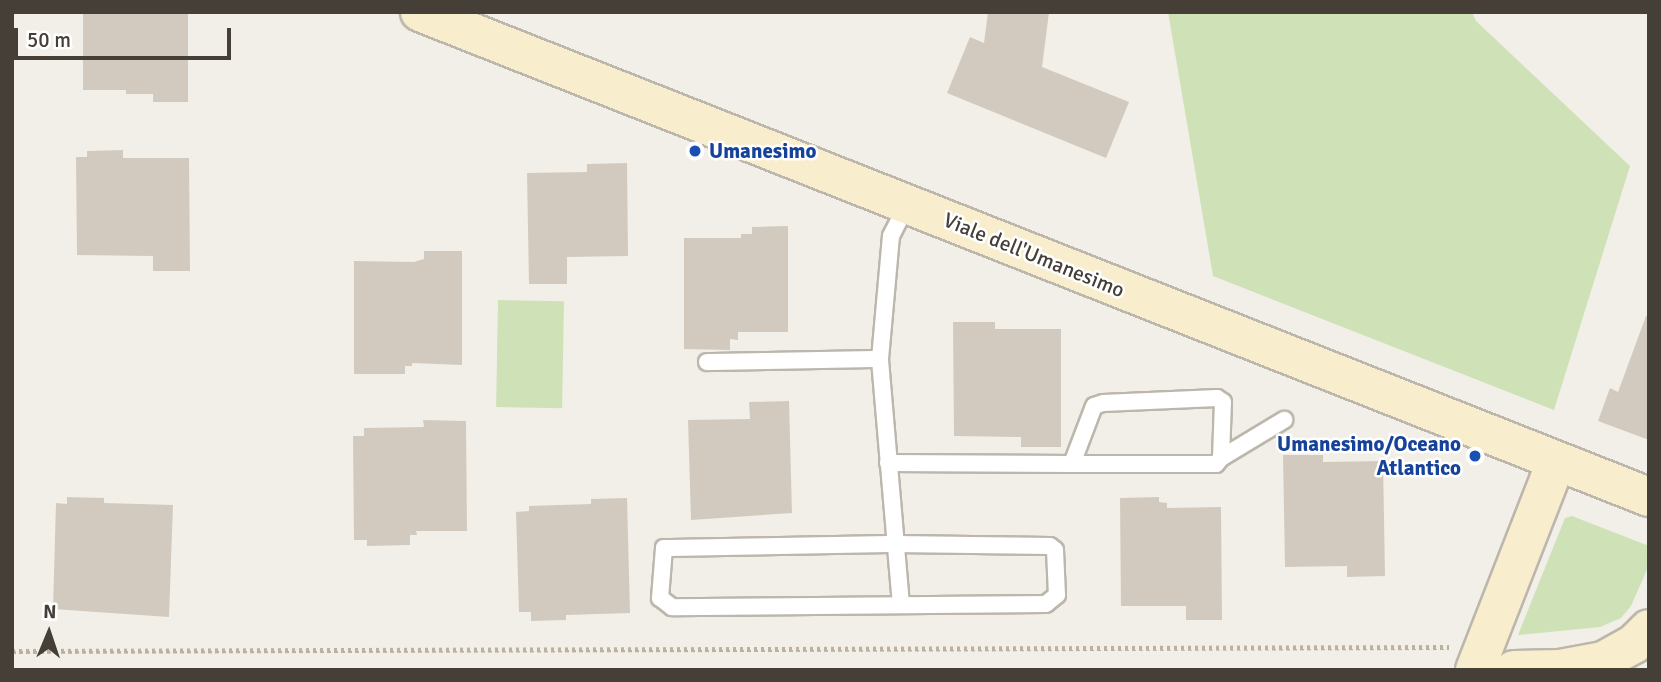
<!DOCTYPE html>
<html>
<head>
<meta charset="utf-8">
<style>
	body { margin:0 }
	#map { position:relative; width:1661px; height:682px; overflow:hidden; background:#f2efe8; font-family:Signika,sans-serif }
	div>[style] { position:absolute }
	.green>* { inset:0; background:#cfe1b6; transform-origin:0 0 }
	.building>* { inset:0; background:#d2cabf }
	.path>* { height:4.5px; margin-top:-2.25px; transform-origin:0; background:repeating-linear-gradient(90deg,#bcb19f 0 3.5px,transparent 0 7px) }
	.roads { filter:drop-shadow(2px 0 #bcb6ac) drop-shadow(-2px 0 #bcb6ac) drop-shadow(0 2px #bcb6ac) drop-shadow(0 -2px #bcb6ac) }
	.lane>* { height:16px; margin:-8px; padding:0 8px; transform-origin:8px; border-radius:8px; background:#fff }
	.secondary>* { height:38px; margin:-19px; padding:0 19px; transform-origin:19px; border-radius:19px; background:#f8edcc }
	.dots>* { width:19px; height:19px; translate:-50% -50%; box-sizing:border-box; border:4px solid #fff; border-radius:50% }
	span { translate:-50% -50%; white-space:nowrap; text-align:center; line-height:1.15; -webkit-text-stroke:5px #fff; paint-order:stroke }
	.transit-label { font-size:21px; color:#164399; font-weight:700 }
	.left { translate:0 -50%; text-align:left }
	.right { translate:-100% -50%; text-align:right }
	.street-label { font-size:21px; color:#453f38 }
	.frame { position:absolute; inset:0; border:14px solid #453f38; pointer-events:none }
	.north { position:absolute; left:14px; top:598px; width:70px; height:70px; -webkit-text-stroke:5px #fff; paint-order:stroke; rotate:2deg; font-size:19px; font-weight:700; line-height:28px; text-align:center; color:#453f38 }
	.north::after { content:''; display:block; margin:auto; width:24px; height:32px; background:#453f38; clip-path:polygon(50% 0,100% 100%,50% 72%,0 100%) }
	.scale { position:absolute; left:14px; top:28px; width:217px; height:32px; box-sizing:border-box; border:4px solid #453f38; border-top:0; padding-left:9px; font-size:21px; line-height:24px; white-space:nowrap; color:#453f38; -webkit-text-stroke:5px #fff; paint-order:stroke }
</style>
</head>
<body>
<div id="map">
	<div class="green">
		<div style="clip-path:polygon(1168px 12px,1472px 12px,1476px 21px,1630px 166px,1554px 410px,1213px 276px)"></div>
		<div style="left:498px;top:300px;width:66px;height:107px;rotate:1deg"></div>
		<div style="clip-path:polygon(1572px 516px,1649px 546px,1649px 565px,1631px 606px,1621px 618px,1600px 627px,1518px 635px,1565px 518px)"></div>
	</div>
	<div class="building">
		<div style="clip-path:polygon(83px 12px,188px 12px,188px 102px,153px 102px,153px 94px,126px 94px,126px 90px,83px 90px)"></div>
		<div style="clip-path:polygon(988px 12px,1049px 12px,1042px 67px,1129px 102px,1106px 158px,947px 93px,970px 37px,984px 43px)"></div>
		<div style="clip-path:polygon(123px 150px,123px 158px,189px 158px,190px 271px,153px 271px,153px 256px,77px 255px,76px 157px,87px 157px,87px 151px)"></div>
		<div style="clip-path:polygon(627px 163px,628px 256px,567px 257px,567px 284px,529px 284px,527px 173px,587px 172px,587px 164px)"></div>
		<div style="clip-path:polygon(788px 226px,788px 332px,738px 332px,738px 340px,730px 339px,730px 350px,684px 349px,684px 238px,741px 238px,741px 234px,752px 234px,752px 227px)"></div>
		<div style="clip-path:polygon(424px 251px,462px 251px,462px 365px,412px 363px,412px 366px,405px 366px,405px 374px,354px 374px,354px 261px,414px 262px,424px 259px)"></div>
		<div style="clip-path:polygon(1646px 316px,1649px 317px,1649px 440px,1598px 421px,1610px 388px,1618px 392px)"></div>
		<div style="clip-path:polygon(953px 322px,995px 322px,995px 329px,1061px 329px,1061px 447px,1021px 447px,1021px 437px,954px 436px)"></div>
		<div style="clip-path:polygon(789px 401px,792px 513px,691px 520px,688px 420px,750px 419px,749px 402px)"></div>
		<div style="clip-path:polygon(423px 420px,466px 421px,467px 531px,416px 531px,417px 535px,410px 535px,410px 545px,367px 546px,367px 540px,354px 540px,353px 436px,364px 436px,364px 428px,424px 427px)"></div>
		<div style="clip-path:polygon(1283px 455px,1323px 455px,1323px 462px,1383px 461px,1385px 576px,1347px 577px,1347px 566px,1285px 567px)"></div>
		<div style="clip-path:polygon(67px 497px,104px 498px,104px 503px,173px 505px,169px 617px,53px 609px,56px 503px,67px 504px)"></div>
		<div style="clip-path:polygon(1159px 497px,1159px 502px,1167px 503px,1167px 508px,1221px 507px,1222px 620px,1186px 620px,1186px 606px,1121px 606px,1120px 498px)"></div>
		<div style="clip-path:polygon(627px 498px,630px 613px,566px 615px,566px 620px,531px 621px,531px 612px,519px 612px,516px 512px,529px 511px,529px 506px,591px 504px,591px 499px)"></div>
	</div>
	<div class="path">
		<div style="left:12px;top:651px;width:1437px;rotate:-0.16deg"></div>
	</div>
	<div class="roads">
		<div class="lane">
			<div style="left:707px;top:362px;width:173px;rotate:-1deg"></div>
			<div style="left:1221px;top:458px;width:74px;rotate:-31.1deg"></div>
			<div style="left:888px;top:463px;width:184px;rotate:0.3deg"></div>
			<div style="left:1072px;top:464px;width:144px"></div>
			<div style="left:1216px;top:464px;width:8px;rotate:-50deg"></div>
			<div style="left:1221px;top:458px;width:56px;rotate:-88deg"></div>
			<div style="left:1223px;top:402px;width:7px;rotate:-146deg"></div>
			<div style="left:1217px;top:398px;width:114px;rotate:177.5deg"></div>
			<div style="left:1103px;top:403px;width:9px;rotate:162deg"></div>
			<div style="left:1094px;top:406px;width:62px;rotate:110.8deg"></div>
			<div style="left:895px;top:544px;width:155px;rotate:0.7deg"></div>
			<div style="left:1050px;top:546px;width:6px;rotate:39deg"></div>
			<div style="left:1055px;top:550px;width:45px;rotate:87.5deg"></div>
			<div style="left:1057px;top:595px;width:14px;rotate:141deg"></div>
			<div style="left:1046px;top:604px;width:374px;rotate:179.5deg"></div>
			<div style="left:672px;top:607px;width:15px;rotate:-143deg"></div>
			<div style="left:660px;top:598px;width:50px;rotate:-85.4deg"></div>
			<div style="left:664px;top:548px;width:231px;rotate:-1deg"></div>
			<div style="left:901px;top:605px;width:247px;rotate:-94.9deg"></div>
			<div style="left:880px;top:359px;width:123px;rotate:-84.9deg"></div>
			<div style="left:891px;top:236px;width:36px;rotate:-63deg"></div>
		</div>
		<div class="secondary">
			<div style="left:420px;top:12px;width:1321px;rotate:21.54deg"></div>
			<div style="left:1475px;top:670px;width:223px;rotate:-68.7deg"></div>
			<div style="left:1514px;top:670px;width:46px;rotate:-1.2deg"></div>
			<div style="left:1560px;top:669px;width:44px;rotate:-10.5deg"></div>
			<div style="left:1603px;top:661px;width:35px;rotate:-29deg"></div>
			<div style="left:1634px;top:644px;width:21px;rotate:-45deg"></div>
		</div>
	</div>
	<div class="dots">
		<div style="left:695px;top:151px;background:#1a4fb4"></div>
		<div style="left:1475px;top:456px;background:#1a4fb4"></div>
	</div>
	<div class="transit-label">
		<span class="left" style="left:709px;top:151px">Umanesimo</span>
		<span class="right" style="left:1461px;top:456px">Umanesimo/Oceano<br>Atlantico</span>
	</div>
	<div class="street-label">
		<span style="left:1034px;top:255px;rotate:22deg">Viale dell'Umanesimo</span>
	</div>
	<div class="frame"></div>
	<div class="north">N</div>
	<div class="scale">50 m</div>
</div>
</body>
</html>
